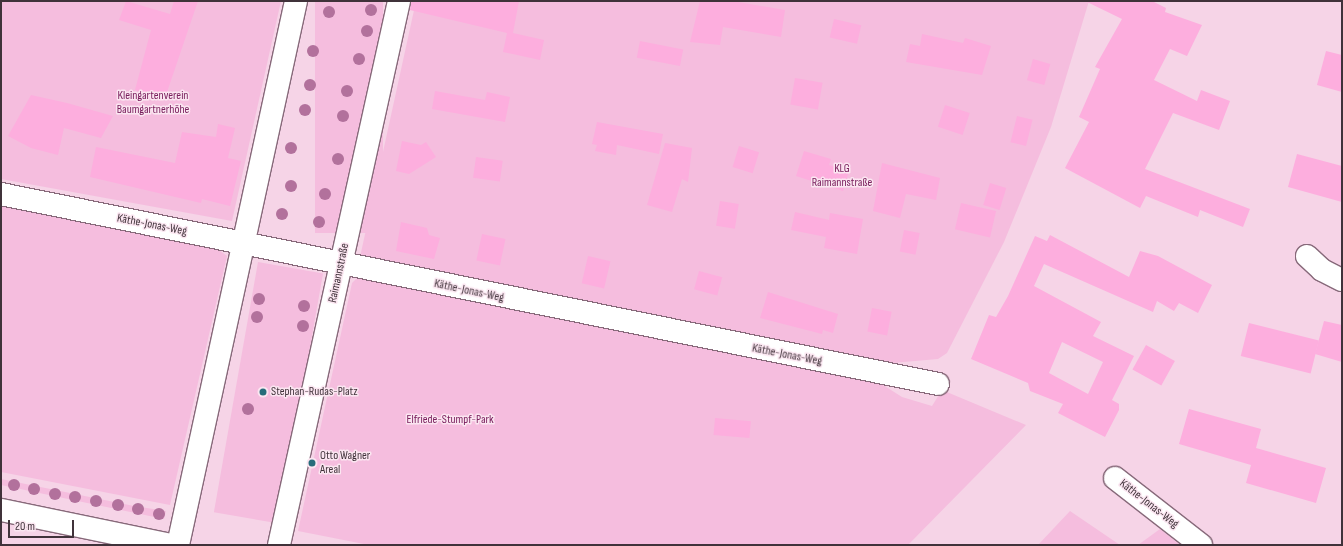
<!DOCTYPE html>
<html>
<head>
<meta charset="utf-8">
<style>
	body { margin:0 }
	#map { position:relative; width:1343px; height:546px; overflow:hidden; background:#f6d4e7; font-family:"Sofia Sans Condensed",sans-serif }
	div>[style] { position:absolute }
	.green>* { inset:0; background:#f5bdde; transform-origin:0 0 }
	.building>* { inset:0; background:#fdaede; transform-origin:0 0 }
	.roads { filter:drop-shadow(1px 0 #87697a) drop-shadow(-1px 0 #87697a) drop-shadow(0 1px #87697a) drop-shadow(0 -1px #87697a) }
	.minor>* { height:22px; margin:-11px; padding:0 11px; transform-origin:11px; border-radius:11px; background:#fff }
	.trees>* { width:12px; height:12px; margin:-6px; border-radius:50%; background:#b2719c }
	.dots>* { width:11px; height:11px; translate:-50% -50%; box-sizing:border-box; border:2px solid #fbe6f1; border-radius:50% }
	span { translate:-50% -50%; white-space:nowrap; text-align:center; line-height:1.15; -webkit-text-stroke:3px #fbe6f1; paint-order:stroke }
	.park-label { font-size:12px; color:#7a205e }
	.street-label { font-size:12px; color:#40323a }
	.poi-label { font-size:12px; color:#40323a }
	.left { translate:0 -50%; text-align:left }
	.frame { position:absolute; inset:0; border:2px solid #40323a; pointer-events:none }
	.scale { position:absolute; left:8px; top:520px; width:66px; height:18px; box-sizing:border-box; border:2px solid #40323a; border-top:0; padding-left:5px; font-size:12px; line-height:14px; white-space:nowrap; color:#40323a; -webkit-text-stroke:3px #fbe6f1; paint-order:stroke }
</style>
</head>
<body>
<div id="map">
	<div class="green">
		<div style="clip-path:polygon(1px 1px,281px 1px,232px 221px,1px 179px)"></div>
		<div style="left:315px;top:1px;width:68px;height:232px"></div>
		<div style="clip-path:polygon(416px 1px,1089px 1px,1051px 127px,1004px 242px,947px 353px,938px 359px,892px 363px,360px 257px)"></div>
		<div style="clip-path:polygon(1px 202px,212px 245px,227px 256px,170px 505px,1px 472px)"></div>
		<div style="left:258px;top:262px;width:66px;height:254px;rotate:10deg"></div>
		<div style="clip-path:polygon(357px 278px,384px 280px,872px 378px,902px 397px,932px 406px,942px 390px,1026px 425px,908px 545px,369px 545px,298px 531px,352px 283px)"></div>
		<div style="clip-path:polygon(1px 479px,134px 506px,166px 511px,164px 519px,1px 485px)"></div>
		<div style="clip-path:polygon(1070px 511px,1120px 545px,1038px 545px)"></div>
		<div style="clip-path:polygon(1160px 529px,1180px 545px,1138px 545px)"></div>
	</div>
	<div class="building">
		<div style="clip-path:polygon(126px 1px,170px 14px,174px 1px,198px 1px,165px 98px,135px 90px,151px 30px,119px 20px)"></div>
		<div style="clip-path:polygon(411px 1px,519px 1px,513px 33px,544px 40px,540px 60px,503px 52px,507px 33px,410px 10px)"></div>
		<div style="clip-path:polygon(700px 1px,732px 1px,785px 10px,781px 37px,723px 27px,720px 45px,690px 42px)"></div>
		<div style="clip-path:polygon(1085px 1px,1152px 1px,1166px 8px,1165px 12px,1202px 25px,1187px 56px,1170px 49px,1154px 80px,1197px 101px,1201px 90px,1230px 101px,1219px 130px,1173px 113px,1145px 169px,1250px 209px,1243px 227px,1200px 210px,1198px 217px,1146px 196px,1140px 208px,1065px 168px,1089px 122px,1079px 117px,1100px 69px,1095px 67px,1122px 19px)"></div>
		<div style="left:834px;top:19px;width:28px;height:19px;rotate:13deg"></div>
		<div style="clip-path:polygon(922px 34px,963px 43px,965px 38px,991px 46px,982px 75px,906px 62px,910px 44px,920px 46px)"></div>
		<div style="left:640px;top:41px;width:44px;height:17px;rotate:11deg"></div>
		<div style="clip-path:polygon(1326px 51px,1342px 55px,1342px 92px,1317px 85px)"></div>
		<div style="left:1033px;top:59px;width:18px;height:22px;rotate:16deg"></div>
		<div style="left:795px;top:78px;width:28px;height:27px;rotate:10deg"></div>
		<div style="clip-path:polygon(435px 91px,485px 100px,487px 92px,510px 97px,505px 122px,432px 109px)"></div>
		<div style="clip-path:polygon(31px 95px,67px 103px,113px 116px,101px 138px,64px 128px,58px 155px,31px 148px,8px 136px)"></div>
		<div style="left:945px;top:105px;width:26px;height:23px;rotate:18deg"></div>
		<div style="left:1017px;top:116px;width:16px;height:27px;rotate:14deg"></div>
		<div style="clip-path:polygon(597px 122px,663px 134px,659px 154px,617px 145px,616px 155px,595px 151px,597px 145px,592px 144px)"></div>
		<div style="clip-path:polygon(218px 124px,235px 128px,228px 158px,241px 161px,230px 206px,202px 199px,201px 203px,90px 177px,96px 147px,175px 163px,182px 132px,216px 137px)"></div>
		<div style="clip-path:polygon(402px 141px,421px 145px,426px 142px,436px 157px,409px 174px,396px 171px)"></div>
		<div style="clip-path:polygon(665px 143px,692px 148px,688px 182px,682px 179px,672px 212px,647px 205px)"></div>
		<div style="left:739px;top:146px;width:21px;height:22px;rotate:17deg"></div>
		<div style="clip-path:polygon(804px 151px,831px 159px,829px 165px,849px 171px,843px 191px,796px 176px)"></div>
		<div style="clip-path:polygon(1297px 154px,1342px 166px,1342px 202px,1288px 187px)"></div>
		<div style="left:476px;top:157px;width:27px;height:21px;rotate:8deg"></div>
		<div style="clip-path:polygon(882px 163px,940px 178px,936px 200px,906px 194px,900px 218px,873px 211px)"></div>
		<div style="left:990px;top:183px;width:17px;height:23px;rotate:17deg"></div>
		<div style="left:720px;top:201px;width:19px;height:25px;rotate:9deg"></div>
		<div style="left:961px;top:203px;width:36px;height:27px;rotate:13deg"></div>
		<div style="clip-path:polygon(795px 212px,829px 220px,830px 213px,863px 219px,857px 254px,824px 248px,826px 237px,791px 230px)"></div>
		<div style="clip-path:polygon(401px 222px,427px 228px,429px 235px,440px 238px,434px 259px,396px 251px)"></div>
		<div style="left:904px;top:230px;width:16px;height:22px;rotate:11deg"></div>
		<div style="left:482px;top:234px;width:24px;height:27px;rotate:12deg"></div>
		<div style="clip-path:polygon(evenodd,1050px 235px,1129px 277px,1140px 251px,1158px 256px,1212px 285px,1198px 313px,1179px 303px,1174px 311px,1157px 301px,1153px 312px,1044px 264px,1034px 286px,1101px 322px,1093px 336px,1134px 356px,1112px 400px,1119px 404px,1119px 410px,1105px 437px,1058px 413px,1063px 404px,1030px 391px,1028px 383px,971px 359px,989px 315px,996px 317px,1008px 296px,1035px 236px,1047px 241px,1050px 235px,1062px 342px,1103px 362px,1088px 394px,1049px 373px,1062px 342px)"></div>
		<div style="left:588px;top:256px;width:23px;height:28px;rotate:13deg"></div>
		<div style="left:699px;top:271px;width:24px;height:19px;rotate:15deg"></div>
		<div style="clip-path:polygon(768px 292px,838px 314px,833px 333px,823px 330px,822px 334px,760px 318px)"></div>
		<div style="left:872px;top:308px;width:20px;height:24px;rotate:11deg"></div>
		<div style="clip-path:polygon(1324px 321px,1342px 325px,1342px 362px,1315px 354px)"></div>
		<div style="left:1249px;top:323px;width:72px;height:34px;rotate:14deg"></div>
		<div style="left:1146px;top:345px;width:33px;height:28px;rotate:29deg"></div>
		<div style="clip-path:polygon(1189px 409px,1261px 429px,1256px 448px,1326px 468px,1316px 503px,1246px 483px,1251px 465px,1179px 444px)"></div>
		<div style="left:715px;top:418px;width:36px;height:17px;rotate:5deg"></div>
	</div>
	<div class="roads">
		<div class="minor">
			<div style="left:1px;top:194px;width:956px;rotate:11.46deg"></div>
			<div style="left:1307px;top:256px;width:21px;rotate:43deg"></div>
			<div style="left:1322px;top:270px;width:22px;rotate:27deg"></div>
			<div style="left:1115px;top:478px;width:109px;rotate:37.9deg"></div>
			<div style="left:1px;top:510px;width:175px;rotate:11.6deg"></div>
			<div style="left:178px;top:545px;width:557px;rotate:-77.76deg"></div>
			<div style="left:279px;top:545px;width:557px;rotate:-77.56deg"></div>
		</div>
	</div>
	<div class="trees">
		<div style="left:371px;top:10px"></div>
		<div style="left:329px;top:12px"></div>
		<div style="left:367px;top:31px"></div>
		<div style="left:313px;top:51px"></div>
		<div style="left:359px;top:59px"></div>
		<div style="left:310px;top:85px"></div>
		<div style="left:347px;top:91px"></div>
		<div style="left:305px;top:110px"></div>
		<div style="left:343px;top:116px"></div>
		<div style="left:291px;top:148px"></div>
		<div style="left:338px;top:159px"></div>
		<div style="left:291px;top:186px"></div>
		<div style="left:325px;top:194px"></div>
		<div style="left:282px;top:214px"></div>
		<div style="left:319px;top:222px"></div>
		<div style="left:259px;top:299px"></div>
		<div style="left:304px;top:306px"></div>
		<div style="left:257px;top:317px"></div>
		<div style="left:303px;top:326px"></div>
		<div style="left:248px;top:409px"></div>
		<div style="left:14px;top:485px"></div>
		<div style="left:34px;top:489px"></div>
		<div style="left:55px;top:494px"></div>
		<div style="left:75px;top:497px"></div>
		<div style="left:96px;top:501px"></div>
		<div style="left:118px;top:505px"></div>
		<div style="left:138px;top:509px"></div>
		<div style="left:159px;top:514px"></div>
	</div>
	<div class="dots">
		<div style="left:263px;top:392px;background:#266d7b"></div>
		<div style="left:312px;top:463px;background:#266d7b"></div>
	</div>
	<div class="park-label">
		<span style="left:153px;top:103px">Kleingartenverein<br>Baumgartnerhöhe</span>
		<span style="left:842px;top:176px">KLG<br>Raimannstraße</span>
		<span style="left:450px;top:420px">Elfriede-Stumpf-Park</span>
	</div>
	<div class="street-label">
		<span style="left:152px;top:225px;rotate:11deg">Käthe-Jonas-Weg</span>
		<span style="left:339px;top:273px;rotate:-78deg">Raimannstraße</span>
		<span style="left:469px;top:291px;rotate:12deg">Käthe-Jonas-Weg</span>
		<span style="left:787px;top:355px;rotate:11deg">Käthe-Jonas-Weg</span>
		<span style="left:1149px;top:504px;rotate:38deg">Käthe-Jonas-Weg</span>
	</div>
	<div class="poi-label">
		<span class="left" style="left:271px;top:392px">Stephan-Rudas-Platz</span>
		<span class="left" style="left:320px;top:463px">Otto Wagner<br>Areal</span>
	</div>
	<div class="frame"></div>
	<div class="scale">20 m</div>
</div>
</body>
</html>
